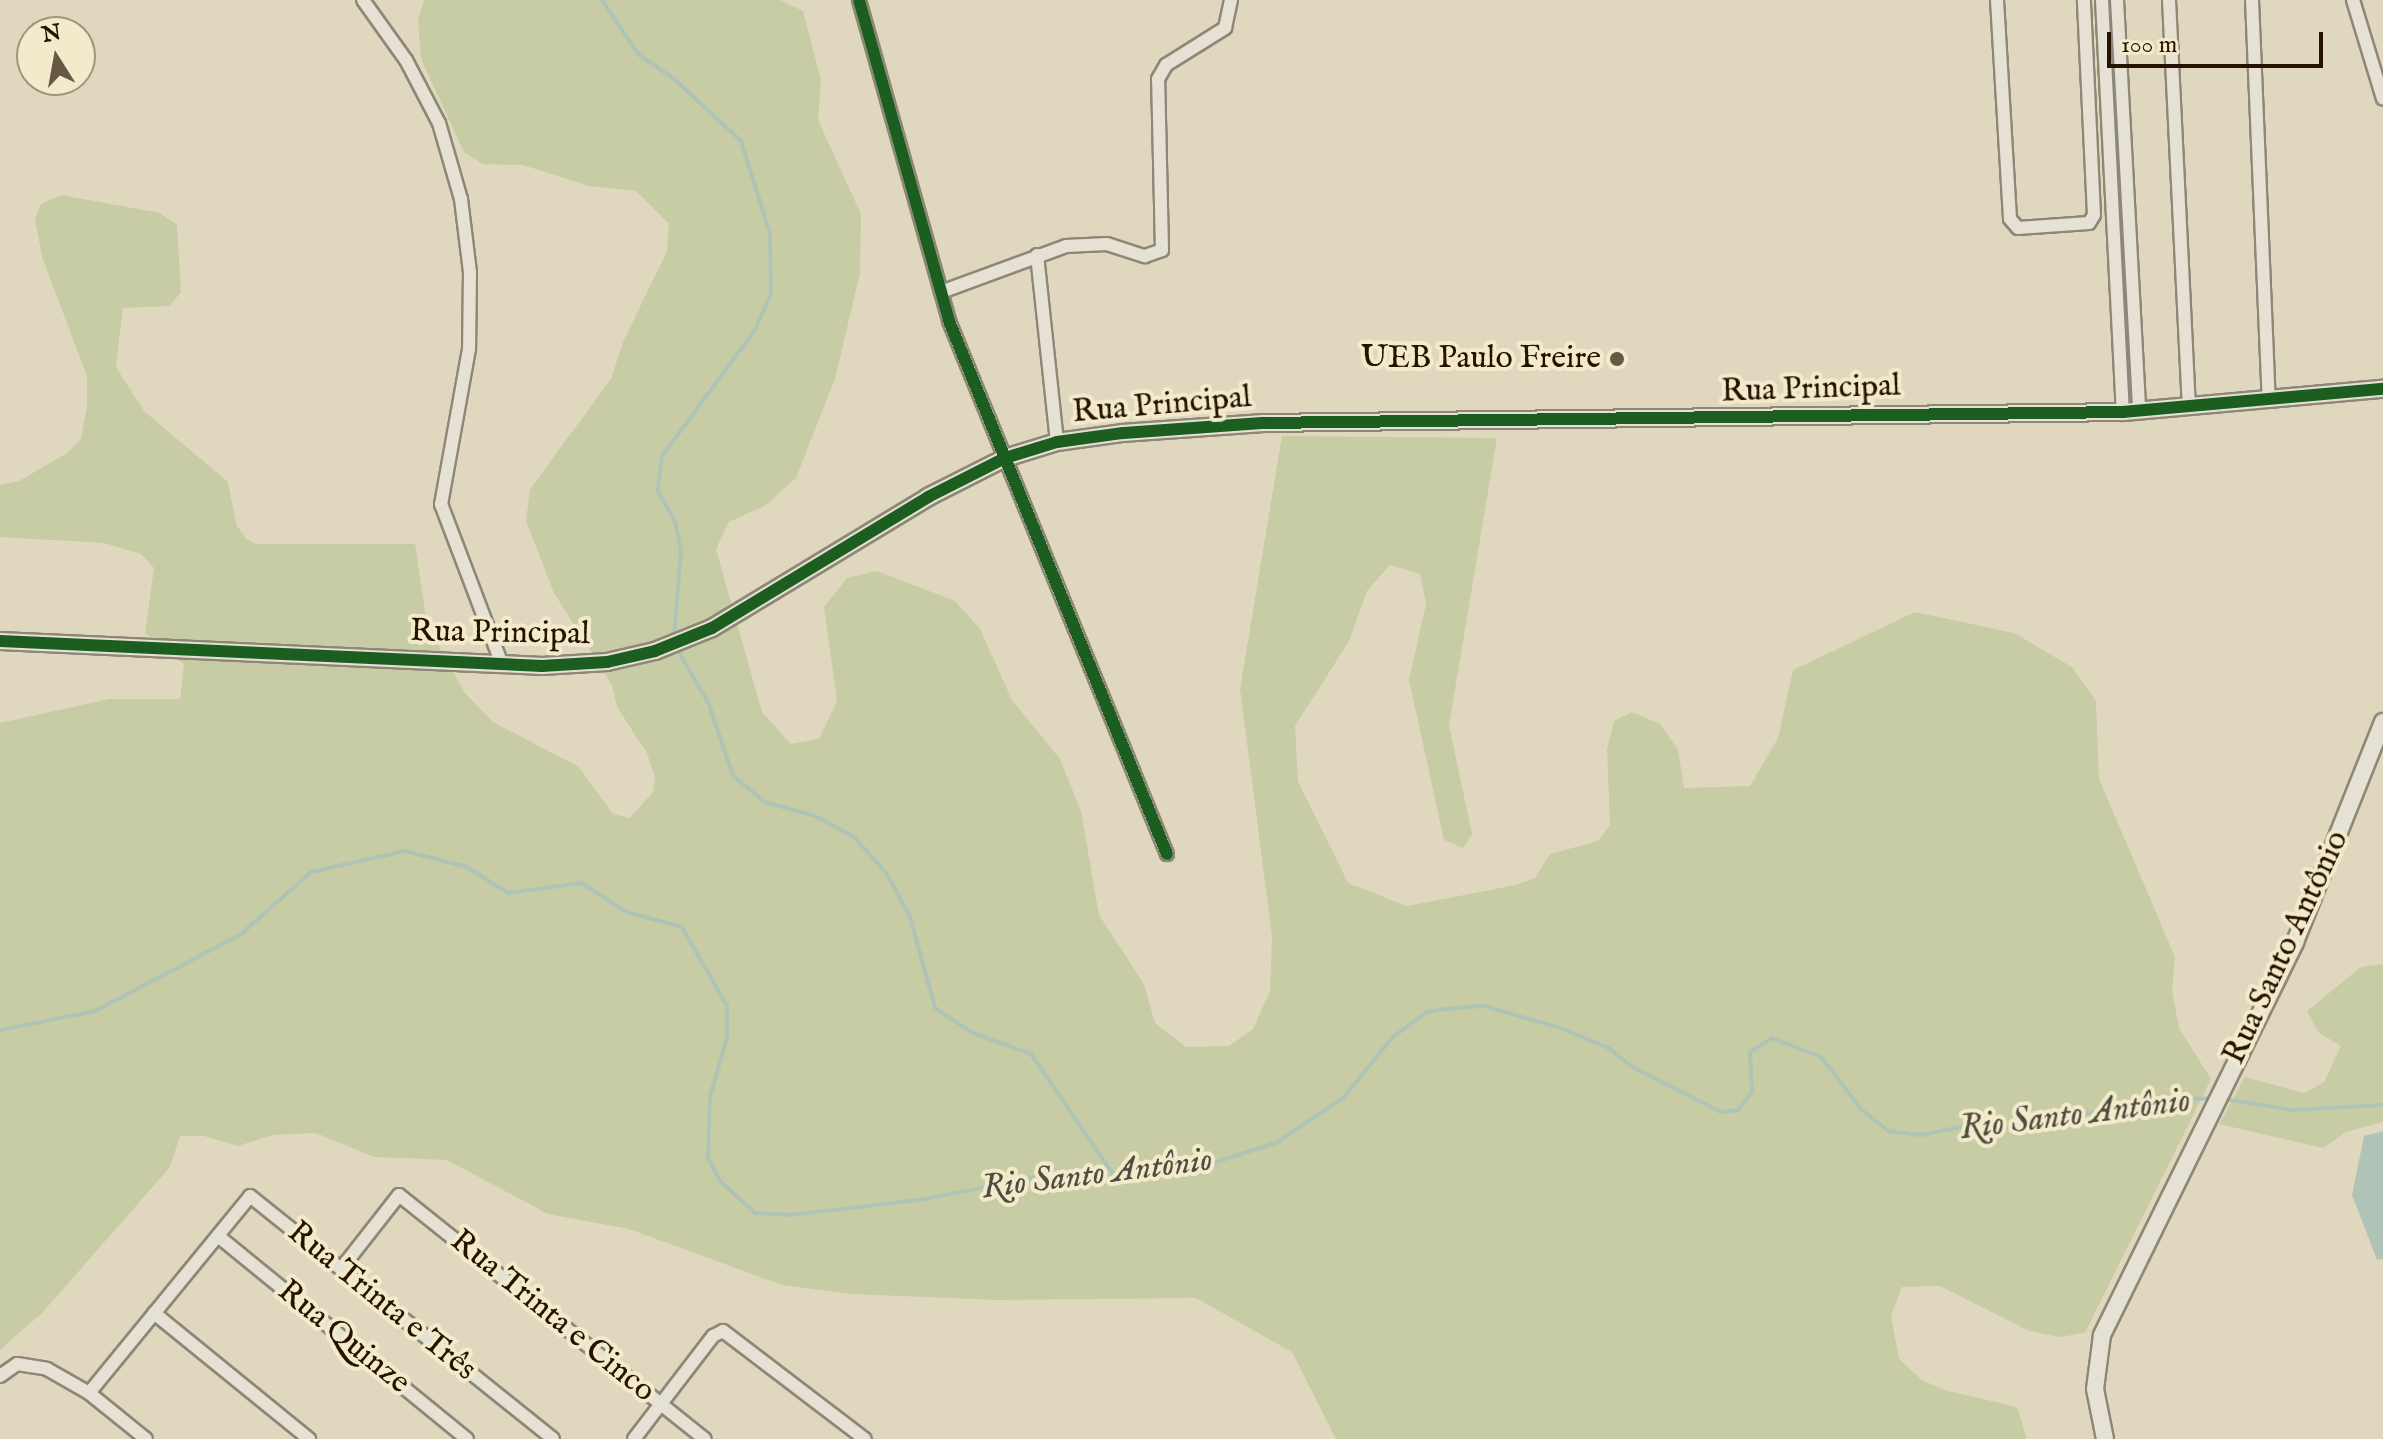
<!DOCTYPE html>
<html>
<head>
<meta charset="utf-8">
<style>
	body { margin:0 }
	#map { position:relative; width:2383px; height:1439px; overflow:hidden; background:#e0d8be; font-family:"IM FELL English",serif }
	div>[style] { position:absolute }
	.green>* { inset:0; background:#c7cca4 }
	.water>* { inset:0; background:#afc4b6 }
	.stream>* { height:4px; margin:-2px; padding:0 2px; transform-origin:2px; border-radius:2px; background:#afc4b6 }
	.roads { filter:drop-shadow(2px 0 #8e8776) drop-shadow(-2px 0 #8e8776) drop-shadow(0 2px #8e8776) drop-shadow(0 -2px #8e8776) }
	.street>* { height:12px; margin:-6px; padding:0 6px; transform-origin:6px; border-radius:6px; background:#e5e1d5 }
	.secondary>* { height:16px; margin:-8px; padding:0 8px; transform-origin:8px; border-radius:8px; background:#e5e1d5 }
	.cycleway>* { height:12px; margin:-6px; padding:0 6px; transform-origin:6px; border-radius:6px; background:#1b5e20 }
	.dots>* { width:22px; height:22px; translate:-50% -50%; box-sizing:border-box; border:4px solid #f3eacc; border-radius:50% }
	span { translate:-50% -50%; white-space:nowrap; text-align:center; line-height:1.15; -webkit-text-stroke:8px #f3eacc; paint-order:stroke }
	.poi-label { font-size:32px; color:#251302 }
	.right { translate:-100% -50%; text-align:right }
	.street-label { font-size:32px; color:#251302 }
	.water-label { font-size:34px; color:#4e4e40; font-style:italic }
	.north { position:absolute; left:16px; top:16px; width:80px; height:80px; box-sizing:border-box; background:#f3eacc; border:2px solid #a1947b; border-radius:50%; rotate:349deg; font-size:22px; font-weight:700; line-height:32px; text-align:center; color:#251302 }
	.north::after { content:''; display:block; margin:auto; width:28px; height:36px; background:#665844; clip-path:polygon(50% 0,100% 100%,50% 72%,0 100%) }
	.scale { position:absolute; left:2107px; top:32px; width:216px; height:36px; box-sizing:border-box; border:4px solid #251302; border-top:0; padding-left:10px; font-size:24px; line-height:28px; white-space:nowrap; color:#251302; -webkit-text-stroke:6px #f3eacc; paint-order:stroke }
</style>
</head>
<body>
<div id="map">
	<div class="green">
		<div style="clip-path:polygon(424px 0,780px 0,803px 11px,821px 80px,818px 120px,861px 214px,860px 273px,835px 379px,796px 478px,766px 505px,729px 522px,716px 549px,762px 712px,791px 744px,819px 739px,837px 701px,824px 607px,847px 578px,877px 571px,955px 601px,980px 629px,1012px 700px,1060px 759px,1081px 811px,1099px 915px,1144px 984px,1155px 1023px,1186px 1047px,1229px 1046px,1253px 1029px,1270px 991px,1272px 936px,1240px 689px,1282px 436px,1497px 438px,1449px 725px,1472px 834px,1463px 848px,1444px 840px,1409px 680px,1426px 604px,1420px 574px,1390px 565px,1367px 591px,1349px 641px,1295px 726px,1298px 781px,1348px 883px,1407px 906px,1516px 885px,1535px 878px,1550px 854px,1598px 841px,1610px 825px,1607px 749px,1614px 721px,1632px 712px,1660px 724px,1678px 750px,1684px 788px,1750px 786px,1778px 738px,1793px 670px,1915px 612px,2014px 633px,2072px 667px,2096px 701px,2099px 779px,2175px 957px,2172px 991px,2179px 1028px,2211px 1079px,2085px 1333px,2060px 1337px,2029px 1331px,1940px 1286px,1902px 1287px,1891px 1316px,1899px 1359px,1922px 1380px,1944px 1390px,2017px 1407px,2027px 1439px,1336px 1439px,1292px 1352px,1196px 1298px,998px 1300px,851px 1294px,782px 1285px,629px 1229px,548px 1214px,447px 1160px,374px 1157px,316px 1133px,272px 1135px,238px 1146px,204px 1136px,180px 1136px,170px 1167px,43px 1312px,0 1350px,0 723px,109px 699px,180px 699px,184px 664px,145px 633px,154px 568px,141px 554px,104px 543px,0 537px,0 485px,19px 481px,67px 453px,81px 439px,87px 406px,87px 376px,42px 257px,35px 219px,41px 204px,61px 195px,160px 213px,177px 225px,181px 292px,170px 306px,123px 308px,116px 367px,144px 411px,228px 482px,236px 524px,246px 539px,256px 544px,415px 544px,427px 625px,465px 693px,493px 722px,579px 767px,613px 814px,630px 818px,653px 792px,655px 778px,647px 753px,617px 707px,612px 685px,554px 593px,526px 521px,530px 489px,611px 379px,623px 342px,667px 251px,669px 224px,636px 191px,589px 186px,523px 165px,483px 164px,464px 152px,421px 59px,418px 20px)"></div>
		<div style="clip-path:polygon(2383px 964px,2383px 1122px,2346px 1132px,2323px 1148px,2219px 1124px,2245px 1077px,2305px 1093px,2324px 1082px,2341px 1046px,2319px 1033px,2307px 1011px,2361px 967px)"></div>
	</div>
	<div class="water">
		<div style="clip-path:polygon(2383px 1131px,2383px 1259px,2377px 1260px,2352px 1195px,2364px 1136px)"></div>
	</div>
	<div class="stream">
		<div style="left:602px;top:0;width:66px;rotate:56.1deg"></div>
		<div style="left:639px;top:55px;width:41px;rotate:34.1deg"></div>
		<div style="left:673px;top:78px;width:93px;rotate:42.8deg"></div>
		<div style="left:741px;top:141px;width:97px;rotate:72.7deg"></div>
		<div style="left:770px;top:234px;width:59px;rotate:89deg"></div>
		<div style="left:771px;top:293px;width:40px;rotate:113.4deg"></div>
		<div style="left:755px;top:330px;width:157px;rotate:126.4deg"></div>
		<div style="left:662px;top:456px;width:35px;rotate:97deg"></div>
		<div style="left:658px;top:491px;width:35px;rotate:61deg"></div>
		<div style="left:675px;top:522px;width:30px;rotate:78deg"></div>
		<div style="left:681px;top:551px;width:86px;rotate:94.7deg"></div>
		<div style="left:675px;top:646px;width:65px;rotate:59.5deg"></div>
		<div style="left:708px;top:702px;width:78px;rotate:71.3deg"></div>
		<div style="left:733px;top:776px;width:41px;rotate:39.1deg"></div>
		<div style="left:765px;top:802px;width:52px;rotate:15.6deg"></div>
		<div style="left:815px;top:816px;width:44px;rotate:28.3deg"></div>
		<div style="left:854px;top:837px;width:50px;rotate:48.3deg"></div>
		<div style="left:887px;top:874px;width:49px;rotate:61.9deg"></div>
		<div style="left:910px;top:917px;width:94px;rotate:74.6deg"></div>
		<div style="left:935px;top:1008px;width:45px;rotate:33.3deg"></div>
		<div style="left:973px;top:1033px;width:62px;rotate:19.9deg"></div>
		<div style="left:1031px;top:1054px;width:150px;rotate:55.6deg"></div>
		<div style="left:0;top:1030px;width:97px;rotate:-11.3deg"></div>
		<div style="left:95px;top:1011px;width:164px;rotate:-27.7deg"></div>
		<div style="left:240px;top:935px;width:95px;rotate:-41.6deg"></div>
		<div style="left:311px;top:872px;width:96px;rotate:-12.6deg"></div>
		<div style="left:405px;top:851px;width:64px;rotate:14.5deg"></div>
		<div style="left:467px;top:867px;width:49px;rotate:32.4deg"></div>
		<div style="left:508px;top:893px;width:74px;rotate:-7.8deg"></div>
		<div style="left:581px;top:883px;width:54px;rotate:32.2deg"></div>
		<div style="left:627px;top:912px;width:57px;rotate:15.3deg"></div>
		<div style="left:682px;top:927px;width:91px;rotate:60.3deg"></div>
		<div style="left:727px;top:1006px;width:31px;rotate:90deg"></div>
		<div style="left:727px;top:1037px;width:62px;rotate:105.8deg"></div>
		<div style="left:710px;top:1097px;width:61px;rotate:91.9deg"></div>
		<div style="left:708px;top:1158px;width:26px;rotate:62deg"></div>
		<div style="left:720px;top:1181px;width:47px;rotate:42.4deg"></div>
		<div style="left:755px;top:1213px;width:34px;rotate:3deg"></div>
		<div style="left:789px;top:1215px;width:131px;rotate:-6.6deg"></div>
		<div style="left:919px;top:1200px;width:148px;rotate:-10.9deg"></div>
		<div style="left:1064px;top:1172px;width:52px;rotate:6.6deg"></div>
		<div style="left:1116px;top:1178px;width:98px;rotate:-8.8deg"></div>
		<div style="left:1213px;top:1163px;width:68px;rotate:-17.9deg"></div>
		<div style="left:1278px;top:1142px;width:80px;rotate:-34.3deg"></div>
		<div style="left:1344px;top:1097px;width:77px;rotate:-50.8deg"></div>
		<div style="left:1393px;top:1037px;width:42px;rotate:-36.3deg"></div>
		<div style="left:1427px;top:1012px;width:19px;rotate:-9deg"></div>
		<div style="left:1446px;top:1009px;width:38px;rotate:-5deg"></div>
		<div style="left:1484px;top:1006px;width:79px;rotate:16.1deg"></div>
		<div style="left:1560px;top:1028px;width:53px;rotate:22.2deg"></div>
		<div style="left:1609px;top:1048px;width:26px;rotate:40deg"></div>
		<div style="left:1629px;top:1065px;width:103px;rotate:27.1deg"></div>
		<div style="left:1721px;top:1112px;width:17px;rotate:-7deg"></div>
		<div style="left:1738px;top:1110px;width:23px;rotate:-52deg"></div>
		<div style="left:1752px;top:1092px;width:40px;rotate:-92.9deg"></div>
		<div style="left:1750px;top:1052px;width:26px;rotate:-32deg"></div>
		<div style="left:1772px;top:1038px;width:53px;rotate:21.2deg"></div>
		<div style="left:1821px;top:1057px;width:66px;rotate:52.4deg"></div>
		<div style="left:1861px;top:1109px;width:35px;rotate:39deg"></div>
		<div style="left:1888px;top:1131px;width:34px;rotate:7deg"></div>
		<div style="left:1922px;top:1135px;width:38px;rotate:-12deg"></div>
		<div style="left:1959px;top:1127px;width:63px;rotate:0.9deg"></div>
		<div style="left:2022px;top:1128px;width:120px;rotate:-12.5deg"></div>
		<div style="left:2139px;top:1102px;width:76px;rotate:-3deg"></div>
		<div style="left:2224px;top:1099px;width:70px;rotate:9.1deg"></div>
		<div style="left:2293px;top:1110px;width:90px;rotate:-3.2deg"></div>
	</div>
	<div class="roads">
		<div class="street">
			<div style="left:363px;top:0;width:74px;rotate:54.4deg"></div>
			<div style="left:406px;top:60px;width:71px;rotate:62.4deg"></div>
			<div style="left:439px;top:123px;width:79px;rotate:73.9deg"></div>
			<div style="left:461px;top:199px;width:74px;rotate:83deg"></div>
			<div style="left:470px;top:272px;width:77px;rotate:90.7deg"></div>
			<div style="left:469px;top:349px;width:158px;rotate:100.2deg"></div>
			<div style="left:441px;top:504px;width:169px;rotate:69.2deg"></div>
			<div style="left:859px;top:0;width:333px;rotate:74.3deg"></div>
			<div style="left:949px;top:321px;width:576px;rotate:67.76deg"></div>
			<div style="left:1997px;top:0;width:219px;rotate:86.6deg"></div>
			<div style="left:2010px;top:219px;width:12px;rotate:48deg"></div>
			<div style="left:2018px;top:228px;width:71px;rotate:-4deg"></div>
			<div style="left:2089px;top:223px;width:9px;rotate:-58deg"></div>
			<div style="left:2094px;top:215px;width:215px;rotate:-92.7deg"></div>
			<div style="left:2102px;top:0;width:413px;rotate:87.1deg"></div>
			<div style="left:2117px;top:0;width:412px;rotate:86.9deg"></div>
			<div style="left:2169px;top:0;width:407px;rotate:87.2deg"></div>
			<div style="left:2252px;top:0;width:400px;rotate:87.6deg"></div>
			<div style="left:2353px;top:0;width:103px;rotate:73.1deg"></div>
			<div style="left:1037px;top:255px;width:188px;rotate:83.9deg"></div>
			<div style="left:941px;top:292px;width:133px;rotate:-20.2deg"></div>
			<div style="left:1066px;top:246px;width:41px;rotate:-2.8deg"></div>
			<div style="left:1107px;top:244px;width:40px;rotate:18deg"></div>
			<div style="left:1145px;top:256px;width:18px;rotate:-19deg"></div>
			<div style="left:1162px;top:250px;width:171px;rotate:-91.3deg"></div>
			<div style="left:1158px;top:79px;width:16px;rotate:-60deg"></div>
			<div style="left:1166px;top:65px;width:70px;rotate:-32.1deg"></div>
			<div style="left:1225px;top:28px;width:29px;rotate:-78deg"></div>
			<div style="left:218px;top:1236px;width:321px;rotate:39.2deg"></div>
			<div style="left:341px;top:1269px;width:94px;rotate:-51.9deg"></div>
			<div style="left:399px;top:1195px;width:391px;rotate:38.6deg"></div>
			<div style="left:154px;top:1313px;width:200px;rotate:39.1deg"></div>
			<div style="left:0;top:1376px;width:21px;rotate:-35deg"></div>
			<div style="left:17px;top:1364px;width:30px;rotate:9deg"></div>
			<div style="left:47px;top:1369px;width:48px;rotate:29.7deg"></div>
			<div style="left:89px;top:1393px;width:73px;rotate:38.9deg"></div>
			<div style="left:89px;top:1393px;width:254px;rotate:-50.7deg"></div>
			<div style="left:250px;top:1196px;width:388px;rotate:38.7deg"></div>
			<div style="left:634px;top:1439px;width:130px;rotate:-52.5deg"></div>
			<div style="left:713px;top:1336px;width:11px;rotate:-27deg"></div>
			<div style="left:723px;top:1331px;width:178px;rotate:37.3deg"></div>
		</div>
		<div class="secondary">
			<div style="left:0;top:641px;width:543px;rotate:2.64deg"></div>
			<div style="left:542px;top:666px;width:65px;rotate:-3.5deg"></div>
			<div style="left:607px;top:662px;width:49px;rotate:-12.9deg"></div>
			<div style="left:655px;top:651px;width:61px;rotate:-22deg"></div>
			<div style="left:712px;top:628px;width:253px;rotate:-31.2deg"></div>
			<div style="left:928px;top:497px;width:86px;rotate:-26.9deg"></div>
			<div style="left:1005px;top:458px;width:54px;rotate:-17.1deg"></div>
			<div style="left:1057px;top:442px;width:67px;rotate:-7.8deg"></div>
			<div style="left:1123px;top:433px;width:140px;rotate:-4.1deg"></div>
			<div style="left:1263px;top:423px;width:860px;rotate:-0.73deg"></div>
			<div style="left:2123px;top:412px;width:261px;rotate:-5.1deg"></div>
			<div style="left:2105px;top:1439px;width:51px;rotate:-101.3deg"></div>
			<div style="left:2095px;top:1389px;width:54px;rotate:-82.6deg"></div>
			<div style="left:2102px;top:1335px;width:438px;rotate:-63.8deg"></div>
			<div style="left:2295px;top:942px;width:237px;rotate:-68.2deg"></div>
		</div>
	</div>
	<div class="cycleway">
		<div style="left:859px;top:0;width:333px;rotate:74.3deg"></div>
		<div style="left:949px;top:321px;width:576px;rotate:67.76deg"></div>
		<div style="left:0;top:641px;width:543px;rotate:2.64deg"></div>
		<div style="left:542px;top:666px;width:65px;rotate:-3.5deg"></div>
		<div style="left:607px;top:662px;width:49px;rotate:-12.9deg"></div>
		<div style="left:655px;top:651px;width:61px;rotate:-22deg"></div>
		<div style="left:712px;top:628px;width:253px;rotate:-31.2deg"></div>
		<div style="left:928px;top:497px;width:86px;rotate:-26.9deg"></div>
		<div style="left:1005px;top:458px;width:54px;rotate:-17.1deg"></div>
		<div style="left:1057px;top:442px;width:67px;rotate:-7.8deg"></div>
		<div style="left:1123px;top:433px;width:140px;rotate:-4.1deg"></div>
		<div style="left:1263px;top:423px;width:860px;rotate:-0.73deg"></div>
		<div style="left:2123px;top:412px;width:261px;rotate:-5.1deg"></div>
	</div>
	<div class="dots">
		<div style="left:1617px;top:359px;background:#665844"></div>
	</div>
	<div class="poi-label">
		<span class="right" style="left:1601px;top:359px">UEB Paulo Freire</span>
	</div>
	<div class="street-label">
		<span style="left:1811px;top:390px;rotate:-2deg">Rua Principal</span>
		<span style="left:1162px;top:406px;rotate:-5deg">Rua Principal</span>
		<span style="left:500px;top:634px;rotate:1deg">Rua Principal</span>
		<span style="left:2287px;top:948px;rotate:-65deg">Rua Santo Antônio</span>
		<span style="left:381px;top:1302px;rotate:39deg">Rua Trinta e Três</span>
		<span style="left:552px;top:1317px;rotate:39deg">Rua Trinta e Cinco</span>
		<span style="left:343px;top:1338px;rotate:39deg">Rua Quinze</span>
	</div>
	<div class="water-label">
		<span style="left:2075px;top:1115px;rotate:-7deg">Rio Santo Antônio</span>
		<span style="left:1097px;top:1174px;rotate:-7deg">Rio Santo Antônio</span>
	</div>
	<div class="north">N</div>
	<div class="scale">100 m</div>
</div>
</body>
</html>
